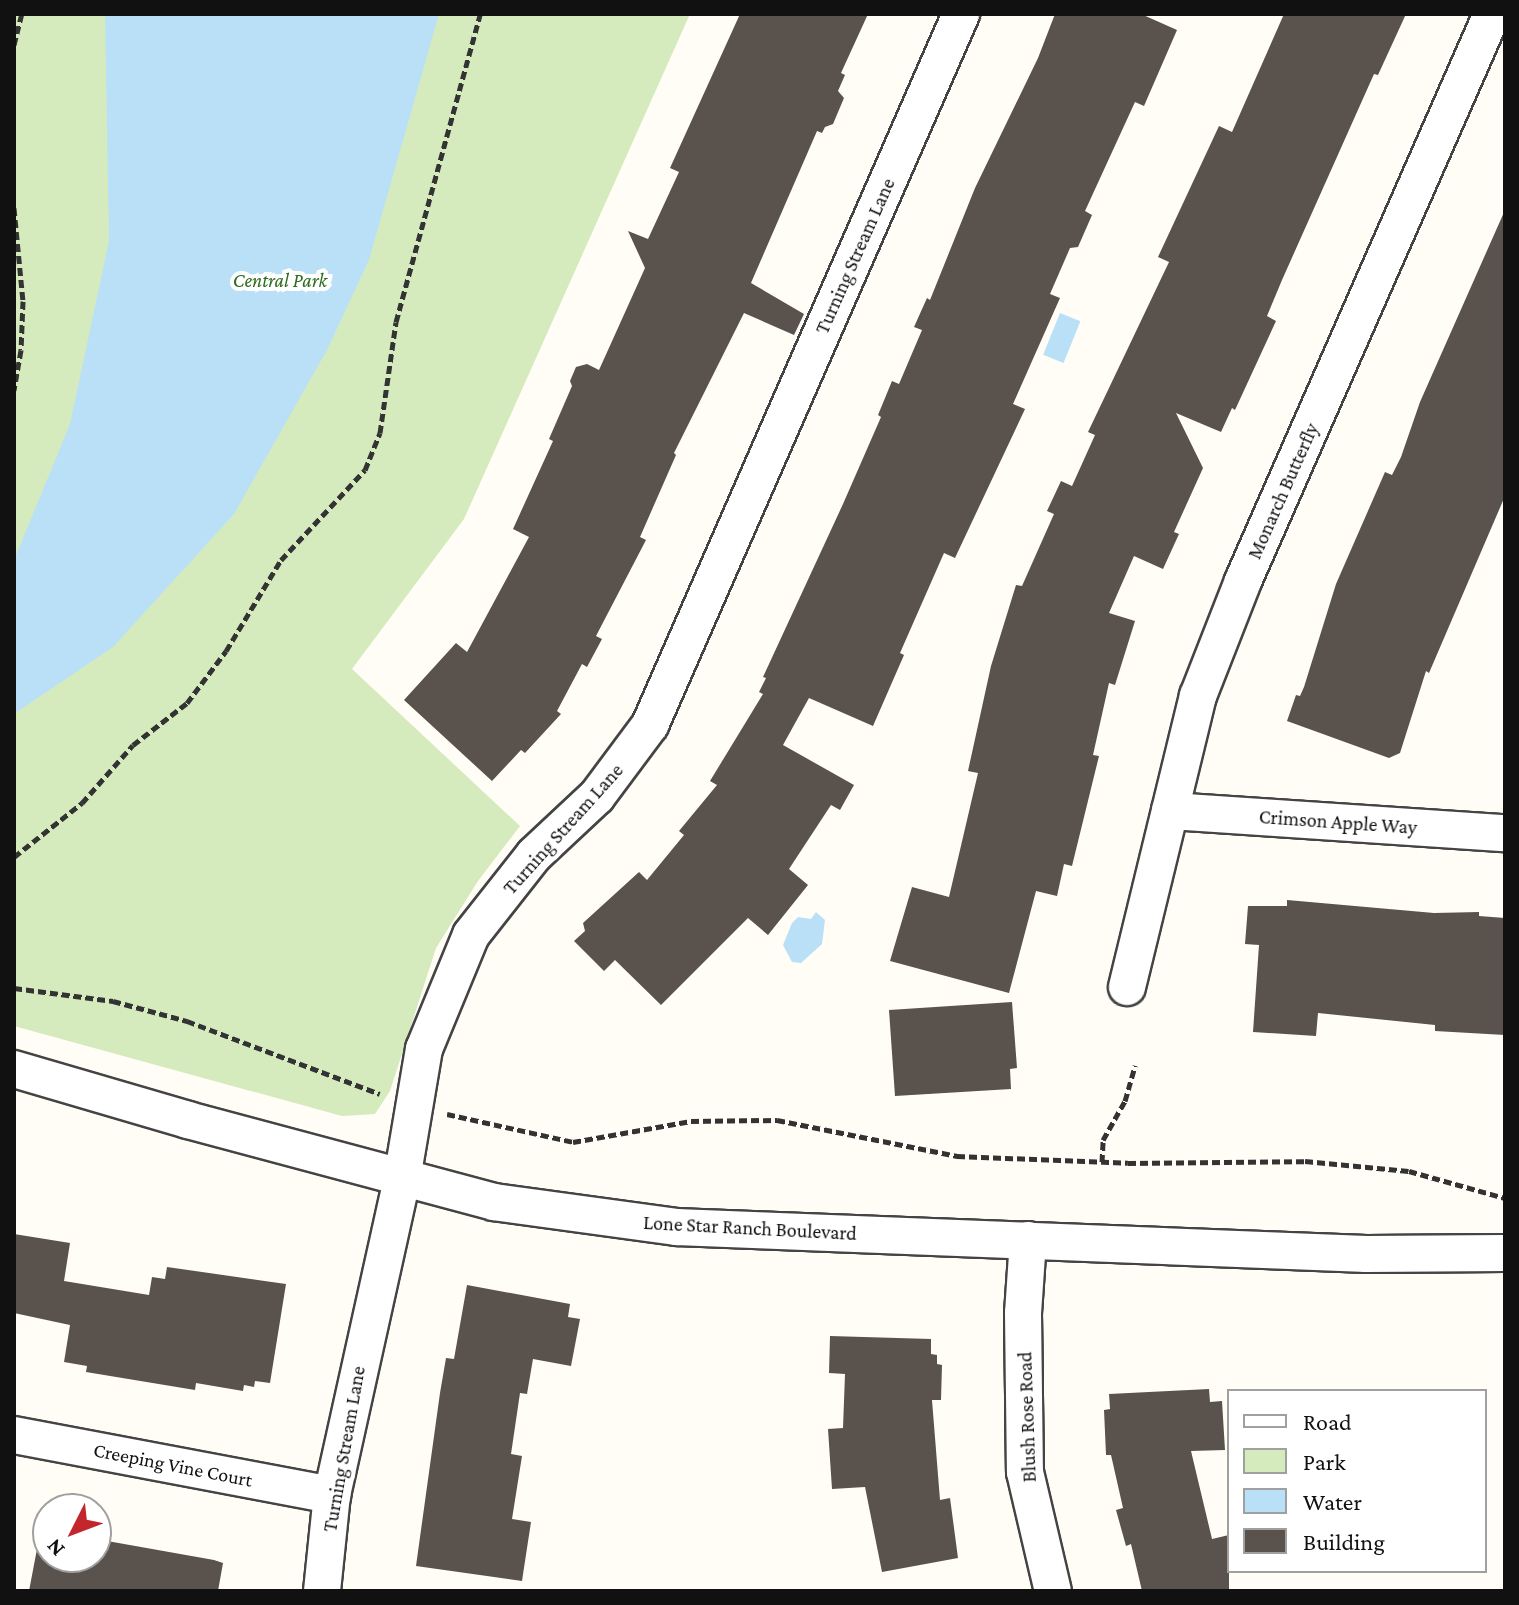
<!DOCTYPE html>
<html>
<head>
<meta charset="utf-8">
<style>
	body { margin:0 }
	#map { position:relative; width:1519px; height:1605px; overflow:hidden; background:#fffdf5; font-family:"Crimson Pro",serif }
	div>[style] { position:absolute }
	.green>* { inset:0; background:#d5ebbd }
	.water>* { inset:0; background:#b9e0f7; transform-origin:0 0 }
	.building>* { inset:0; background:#5a524d }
	.path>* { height:5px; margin-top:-2.5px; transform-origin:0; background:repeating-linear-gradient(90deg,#333 0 8px,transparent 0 12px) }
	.roads { filter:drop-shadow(2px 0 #444) drop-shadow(-2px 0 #444) drop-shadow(0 2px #444) drop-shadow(0 -2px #444) }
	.minor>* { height:36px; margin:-18px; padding:0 18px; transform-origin:18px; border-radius:18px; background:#fff }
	span { translate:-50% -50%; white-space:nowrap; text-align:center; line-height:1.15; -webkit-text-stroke:8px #fff; paint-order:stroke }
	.street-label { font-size:20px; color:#111 }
	.park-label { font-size:20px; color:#2f6b1f; font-style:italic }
	.frame { position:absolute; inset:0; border:16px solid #111; pointer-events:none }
	.legend { position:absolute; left:1227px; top:1389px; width:260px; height:184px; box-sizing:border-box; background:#fff; border:2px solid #a0a0a0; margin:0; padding:10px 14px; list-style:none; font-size:24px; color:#111 }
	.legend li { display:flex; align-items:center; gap:16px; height:40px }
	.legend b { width:40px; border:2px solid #a0a0a0 }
	.north { position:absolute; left:32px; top:1493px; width:80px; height:80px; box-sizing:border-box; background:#fff; border:2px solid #a0a0a0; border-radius:50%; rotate:228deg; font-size:22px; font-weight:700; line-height:32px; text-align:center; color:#111 }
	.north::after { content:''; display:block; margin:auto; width:28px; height:36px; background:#c4262e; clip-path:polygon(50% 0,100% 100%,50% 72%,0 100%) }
</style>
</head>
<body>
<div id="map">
	<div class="green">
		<div style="clip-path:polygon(14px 14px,690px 14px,464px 519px,352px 669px,520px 826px,478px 881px,436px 948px,390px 1091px,375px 1114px,342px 1116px,14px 1026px)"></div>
	</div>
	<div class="water">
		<div style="clip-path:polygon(105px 14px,439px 14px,369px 260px,327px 350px,234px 514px,113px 647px,14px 714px,14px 560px,70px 424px,109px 241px)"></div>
		<div style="left:1060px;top:313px;width:22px;height:45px;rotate:22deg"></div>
		<div style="clip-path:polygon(816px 912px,825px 920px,822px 944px,801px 963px,792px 962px,783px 945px,792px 923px,798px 917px,811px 919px)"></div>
	</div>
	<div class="building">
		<div style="clip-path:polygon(740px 14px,868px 14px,841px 73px,845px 75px,838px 91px,844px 98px,833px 124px,825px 127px,822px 133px,817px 131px,751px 283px,804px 314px,794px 335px,744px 313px,674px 453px,676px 455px,640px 537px,646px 540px,596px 636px,602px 639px,587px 667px,582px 664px,557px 711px,561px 714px,525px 753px,521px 750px,492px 781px,404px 700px,456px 643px,467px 652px,529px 537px,513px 529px,553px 441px,549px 439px,572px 386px,570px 381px,576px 367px,587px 364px,599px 370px,645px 268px,628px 231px,648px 239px,679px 172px,670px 168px)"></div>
		<div style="clip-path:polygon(1055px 14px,1141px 14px,1177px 30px,1144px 106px,1135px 102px,1085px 211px,1092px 215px,1078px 247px,1070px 248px,1050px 294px,1060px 298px,1013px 404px,1025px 409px,955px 558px,944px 553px,900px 653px,904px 655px,873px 726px,809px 698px,783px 745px,854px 785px,840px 810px,831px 805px,789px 869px,808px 885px,768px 935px,748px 918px,661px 1005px,615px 960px,604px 971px,574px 941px,585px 931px,583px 923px,639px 872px,647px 880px,684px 835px,679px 831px,717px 785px,710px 781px,763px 694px,759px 692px,766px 678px,763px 677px,843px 504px,881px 417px,878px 415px,892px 381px,899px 384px,922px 330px,914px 327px,927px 298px,930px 300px,975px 188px,1038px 58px)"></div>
		<div style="clip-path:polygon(1284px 14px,1406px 14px,1378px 75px,1374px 74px,1282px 280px,1267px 316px,1276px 321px,1235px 410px,1232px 408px,1221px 432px,1176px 413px,1203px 468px,1174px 532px,1179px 534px,1163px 569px,1134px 556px,1109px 613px,1135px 621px,1115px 685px,1109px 683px,1093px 755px,1099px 756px,1072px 866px,1064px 864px,1057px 896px,1036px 891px,1009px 993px,890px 961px,912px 887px,949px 897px,978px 773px,968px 771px,991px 666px,1016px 585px,1022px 586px,1054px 514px,1047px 511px,1061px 481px,1072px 486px,1095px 435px,1088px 432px,1169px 262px,1158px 257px,1219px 126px,1232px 132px)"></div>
		<div style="clip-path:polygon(1505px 210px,1505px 496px,1429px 673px,1426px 671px,1400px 753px,1389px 758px,1287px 721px,1296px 695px,1300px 696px,1304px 687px,1336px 584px,1385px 472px,1392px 475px,1401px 457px,1420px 402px)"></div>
		<div style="clip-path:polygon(1287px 900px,1434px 913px,1479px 912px,1479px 916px,1505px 918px,1505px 1035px,1435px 1031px,1435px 1025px,1318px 1013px,1316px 1036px,1253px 1032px,1259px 945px,1245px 944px,1248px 906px,1287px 906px)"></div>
		<div style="clip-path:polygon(1012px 1002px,1017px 1068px,1010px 1069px,1011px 1089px,895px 1096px,889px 1010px)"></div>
		<div style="clip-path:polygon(14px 1234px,70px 1243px,64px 1281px,149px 1295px,152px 1277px,165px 1279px,167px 1267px,286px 1284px,270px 1383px,255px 1381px,254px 1387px,244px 1385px,243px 1391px,196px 1383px,195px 1390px,86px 1372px,87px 1366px,64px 1362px,70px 1325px,14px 1313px)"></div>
		<div style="clip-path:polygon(467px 1285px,570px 1304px,568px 1317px,580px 1319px,571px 1366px,533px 1359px,527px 1394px,520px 1393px,511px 1454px,522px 1456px,512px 1519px,531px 1522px,522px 1581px,416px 1566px,440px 1393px,446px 1358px,454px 1359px)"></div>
		<div style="clip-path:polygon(830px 1336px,931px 1339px,931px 1354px,937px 1355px,937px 1364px,942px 1365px,941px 1400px,932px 1400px,940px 1500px,950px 1498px,958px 1558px,882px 1572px,865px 1487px,832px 1489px,828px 1429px,843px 1428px,845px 1374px,829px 1373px)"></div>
		<div style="clip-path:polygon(1209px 1389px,1210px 1402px,1222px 1401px,1225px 1450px,1191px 1451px,1212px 1539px,1229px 1535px,1229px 1591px,1142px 1591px,1131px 1544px,1126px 1546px,1116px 1510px,1123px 1508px,1111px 1455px,1106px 1455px,1104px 1410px,1110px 1409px,1109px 1394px)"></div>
		<div style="clip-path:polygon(41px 1528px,48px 1530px,48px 1557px,96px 1557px,96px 1539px,214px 1560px,223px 1563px,218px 1591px,29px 1591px)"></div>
	</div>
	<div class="path">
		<div style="left:14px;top:45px;width:32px;rotate:-76deg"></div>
		<div style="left:14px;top:208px;width:93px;rotate:84.5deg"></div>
		<div style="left:23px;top:301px;width:49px;rotate:92.3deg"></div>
		<div style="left:21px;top:350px;width:41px;rotate:99.9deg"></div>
		<div style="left:14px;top:857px;width:87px;rotate:-38.5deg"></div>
		<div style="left:82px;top:803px;width:77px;rotate:-48.7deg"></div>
		<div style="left:133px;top:745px;width:68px;rotate:-37.9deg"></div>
		<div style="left:187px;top:703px;width:65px;rotate:-53.1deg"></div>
		<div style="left:226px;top:651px;width:106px;rotate:-58.9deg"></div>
		<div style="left:281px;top:560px;width:123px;rotate:-47deg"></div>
		<div style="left:365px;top:470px;width:40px;rotate:-68deg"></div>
		<div style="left:380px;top:433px;width:112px;rotate:-81.8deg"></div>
		<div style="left:396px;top:322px;width:319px;rotate:-74.7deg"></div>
		<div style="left:14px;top:988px;width:100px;rotate:7.5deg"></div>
		<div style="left:113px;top:1001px;width:77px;rotate:15.1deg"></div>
		<div style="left:187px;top:1021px;width:206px;rotate:20.7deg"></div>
		<div style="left:447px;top:1114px;width:129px;rotate:12.5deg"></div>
		<div style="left:573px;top:1142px;width:120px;rotate:-10.1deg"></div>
		<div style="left:691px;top:1121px;width:86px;rotate:-0.7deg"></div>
		<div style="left:777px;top:1120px;width:184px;rotate:11.3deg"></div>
		<div style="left:957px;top:1156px;width:171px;rotate:2.3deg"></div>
		<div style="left:1128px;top:1163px;width:177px;rotate:-0.6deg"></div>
		<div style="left:1305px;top:1161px;width:104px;rotate:5.5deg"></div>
		<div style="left:1409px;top:1171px;width:100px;rotate:15.7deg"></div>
		<div style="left:1102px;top:1162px;width:22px;rotate:-87deg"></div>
		<div style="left:1103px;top:1140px;width:45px;rotate:-60.6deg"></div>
		<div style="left:1125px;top:1101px;width:37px;rotate:-74deg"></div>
	</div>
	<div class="roads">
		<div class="minor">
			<div style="left:1170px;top:811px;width:336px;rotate:3.8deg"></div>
			<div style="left:1127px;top:987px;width:300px;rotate:-76.3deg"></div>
			<div style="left:1198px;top:696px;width:123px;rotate:-68.6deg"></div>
			<div style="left:1243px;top:581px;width:619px;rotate:-66.29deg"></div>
			<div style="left:14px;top:1069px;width:181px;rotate:16.3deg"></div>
			<div style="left:188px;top:1120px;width:317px;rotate:15deg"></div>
			<div style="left:494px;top:1202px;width:184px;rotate:7.8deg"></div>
			<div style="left:676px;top:1227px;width:691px;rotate:2.24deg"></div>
			<div style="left:1366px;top:1254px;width:139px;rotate:-0.4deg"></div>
			<div style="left:1028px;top:1240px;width:73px;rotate:93.9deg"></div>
			<div style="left:1023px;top:1313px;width:159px;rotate:89.3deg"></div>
			<div style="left:1025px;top:1472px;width:122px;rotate:76.8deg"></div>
			<div style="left:14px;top:1435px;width:324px;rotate:10.7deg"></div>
			<div style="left:322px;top:1591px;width:97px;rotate:-84.1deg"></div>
			<div style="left:332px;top:1495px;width:324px;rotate:-77.5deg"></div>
			<div style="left:402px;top:1179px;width:132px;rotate:-80.4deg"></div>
			<div style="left:424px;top:1049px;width:123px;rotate:-67.6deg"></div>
			<div style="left:471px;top:935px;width:102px;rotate:-51.8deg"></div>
			<div style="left:534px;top:855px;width:86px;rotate:-43.1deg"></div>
			<div style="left:597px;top:796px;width:89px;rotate:-53.3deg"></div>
			<div style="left:650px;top:725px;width:776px;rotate:-66.37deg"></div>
		</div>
	</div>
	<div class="street-label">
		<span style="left:855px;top:256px;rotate:-66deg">Turning Stream Lane</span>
		<span style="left:1283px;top:491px;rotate:-66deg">Monarch Butterfly</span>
		<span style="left:1338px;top:822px;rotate:4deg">Crimson Apple Way</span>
		<span style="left:563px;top:829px;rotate:-48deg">Turning Stream Lane</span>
		<span style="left:750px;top:1228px;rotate:3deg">Lone Star Ranch Boulevard</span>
		<span style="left:1027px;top:1417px;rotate:-92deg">Blush Rose Road</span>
		<span style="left:344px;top:1449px;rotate:-80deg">Turning Stream Lane</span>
		<span style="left:173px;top:1465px;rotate:11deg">Creeping Vine Court</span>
	</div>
	<div class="park-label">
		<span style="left:280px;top:280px">Central Park</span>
	</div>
	<div class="frame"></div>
	<ul class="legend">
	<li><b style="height:10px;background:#fff"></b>Road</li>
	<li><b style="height:22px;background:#d5ebbd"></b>Park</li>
	<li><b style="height:22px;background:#b9e0f7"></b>Water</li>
	<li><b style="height:22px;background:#5a524d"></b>Building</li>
	</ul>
	<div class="north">N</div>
</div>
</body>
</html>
